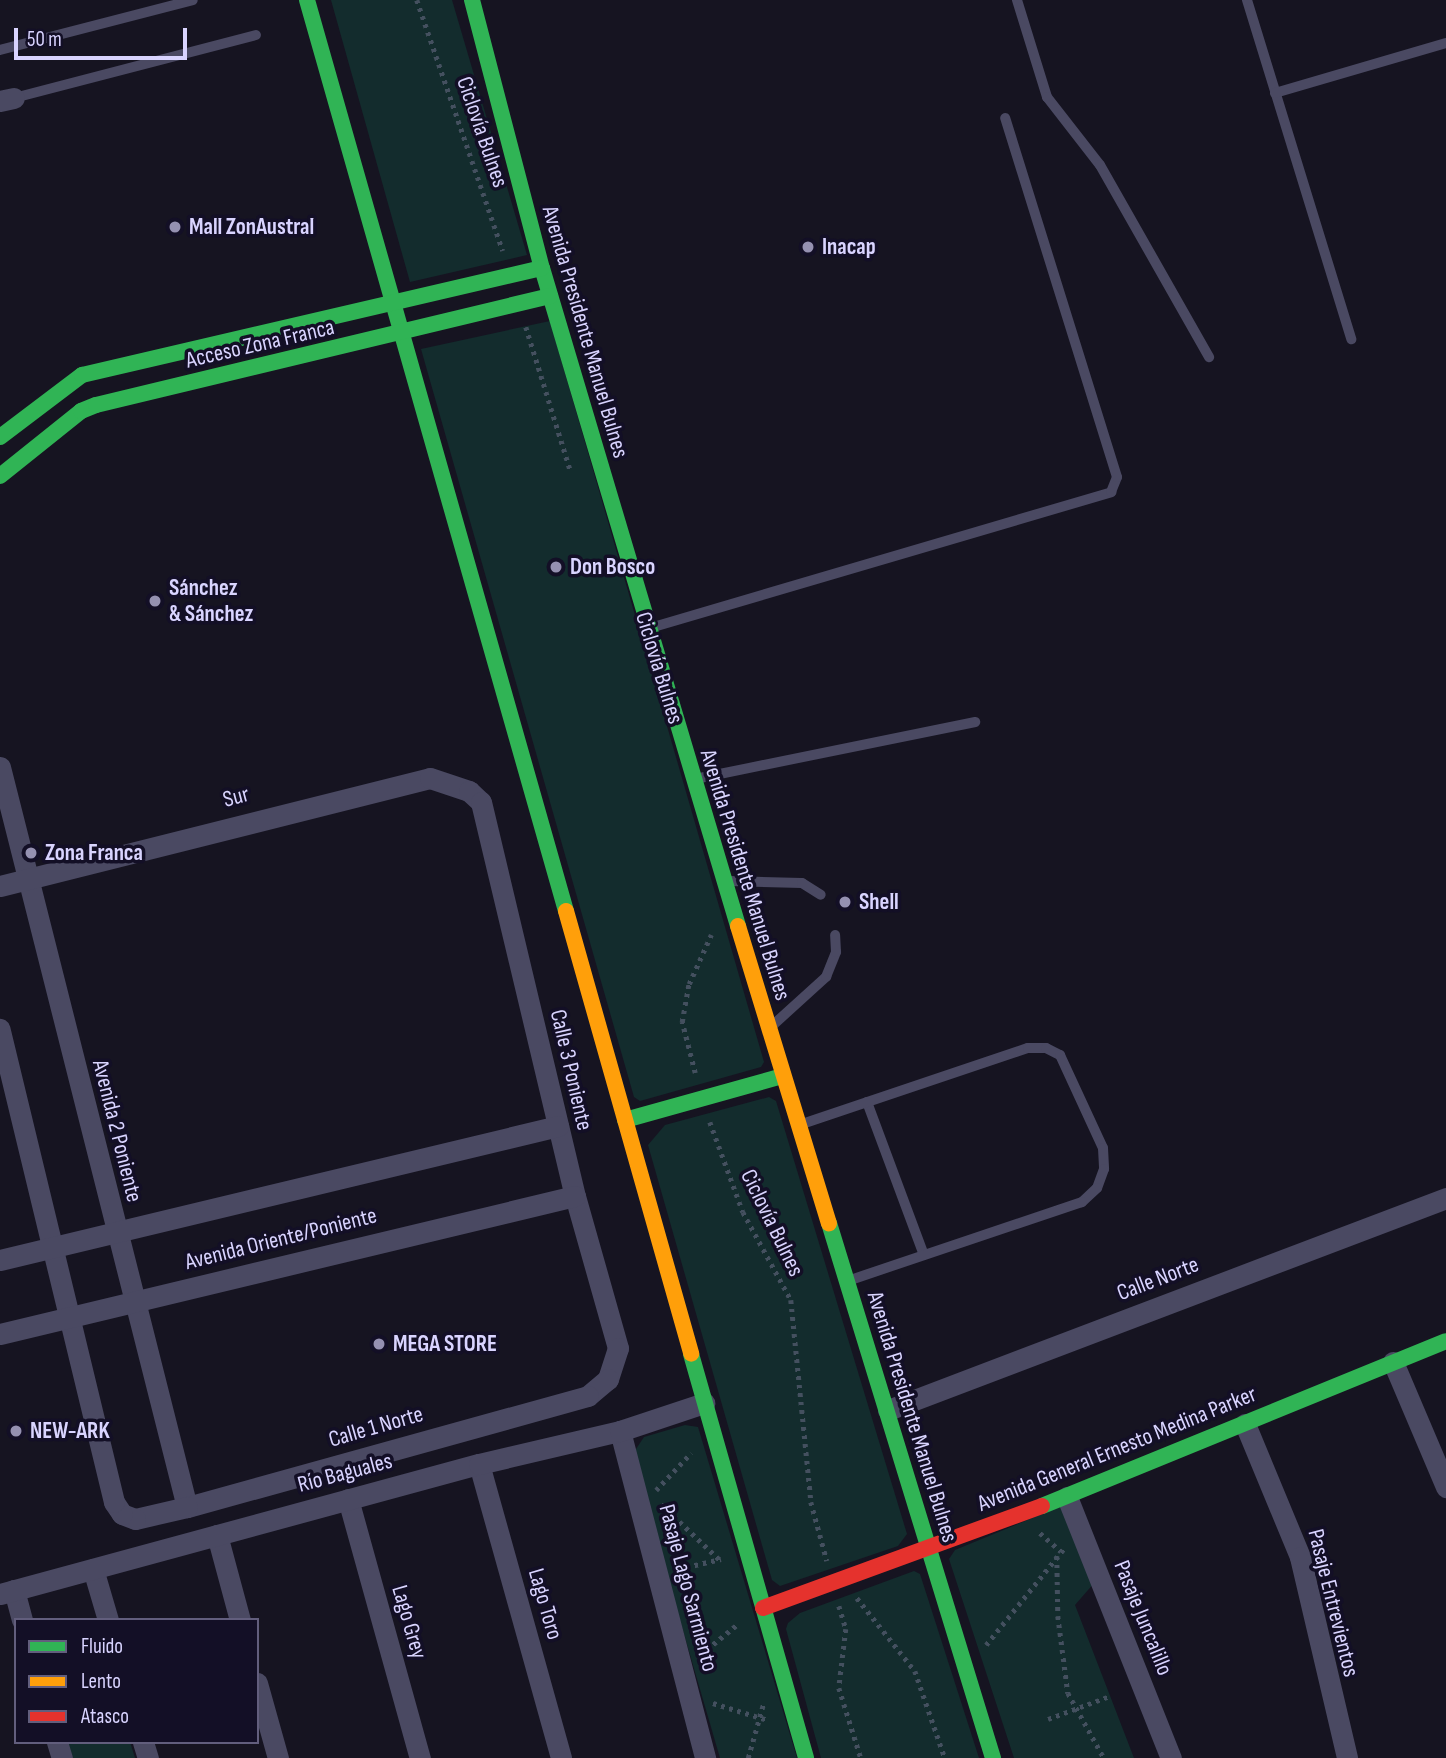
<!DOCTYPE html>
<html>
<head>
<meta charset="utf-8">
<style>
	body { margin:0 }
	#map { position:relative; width:1446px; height:1758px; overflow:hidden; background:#161421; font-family:"Sofia Sans Condensed",sans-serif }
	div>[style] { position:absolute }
	.green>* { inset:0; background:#132c2d }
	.path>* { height:4.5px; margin-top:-2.25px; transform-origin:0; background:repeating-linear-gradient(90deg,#44505f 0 3.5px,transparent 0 8.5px) }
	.lane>* { height:10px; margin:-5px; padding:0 5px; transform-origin:5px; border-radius:5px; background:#4a4962 }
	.street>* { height:21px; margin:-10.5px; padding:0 10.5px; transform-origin:10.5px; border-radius:10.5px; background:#4a4962 }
	.fast>* { height:16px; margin:-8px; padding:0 8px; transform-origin:8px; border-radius:8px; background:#30b455 }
	.slow>* { height:16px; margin:-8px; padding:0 8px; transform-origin:8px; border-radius:8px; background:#ff9f0a }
	.jam>* { height:16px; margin:-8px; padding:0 8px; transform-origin:8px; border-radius:8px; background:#e5322d }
	.dots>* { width:19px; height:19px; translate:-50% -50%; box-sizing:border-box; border:4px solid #130f26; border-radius:50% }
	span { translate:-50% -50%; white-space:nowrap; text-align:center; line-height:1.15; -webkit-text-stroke:7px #130f26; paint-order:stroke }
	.street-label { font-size:23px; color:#d9d4ff }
	.poi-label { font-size:23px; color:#d9d4ff; font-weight:700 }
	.left { translate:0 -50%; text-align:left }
	.legend { position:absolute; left:14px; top:1618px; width:245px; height:126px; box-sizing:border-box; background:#130f26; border:2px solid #625e7d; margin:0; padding:9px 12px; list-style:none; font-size:21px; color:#d9d4ff }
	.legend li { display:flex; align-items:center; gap:14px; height:35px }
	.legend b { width:35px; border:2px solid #625e7d }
	.scale { position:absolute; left:14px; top:28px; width:173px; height:32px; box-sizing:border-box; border:4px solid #d9d4ff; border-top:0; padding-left:9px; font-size:21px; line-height:24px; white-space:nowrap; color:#d9d4ff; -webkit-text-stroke:5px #130f26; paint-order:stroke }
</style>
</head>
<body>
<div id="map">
	<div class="green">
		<div style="clip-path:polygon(331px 0,452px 0,527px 255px,410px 282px)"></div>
		<div style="clip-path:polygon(550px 321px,764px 1062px,761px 1067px,640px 1101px,634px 1097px,421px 349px)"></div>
		<div style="clip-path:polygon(769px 1097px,776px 1101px,907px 1534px,898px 1546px,780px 1586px,772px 1580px,648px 1145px,665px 1125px)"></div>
		<div style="clip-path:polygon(685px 1425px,698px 1427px,797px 1758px,720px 1758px,632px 1455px,644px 1437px)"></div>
		<div style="clip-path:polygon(1064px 1505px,1095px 1582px,1075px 1605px,1134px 1758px,1014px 1758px,949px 1559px,955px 1550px)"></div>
		<div style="clip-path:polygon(914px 1571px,920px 1574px,979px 1758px,821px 1758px,786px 1629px,788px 1623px,800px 1613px)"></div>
		<div style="clip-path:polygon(68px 1742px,130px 1742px,135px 1758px,73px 1758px)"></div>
	</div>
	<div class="path">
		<div style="left:417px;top:0;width:265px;rotate:71.1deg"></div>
		<div style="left:526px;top:327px;width:152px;rotate:72.8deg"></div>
		<div style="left:695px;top:1073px;width:53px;rotate:-104.3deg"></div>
		<div style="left:682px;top:1022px;width:39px;rotate:-80deg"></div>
		<div style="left:689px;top:984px;width:54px;rotate:-65.8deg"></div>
		<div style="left:710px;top:1122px;width:96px;rotate:69.9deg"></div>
		<div style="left:743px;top:1212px;width:100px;rotate:61.4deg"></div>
		<div style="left:791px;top:1300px;width:203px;rotate:84.3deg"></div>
		<div style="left:811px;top:1502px;width:61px;rotate:74.8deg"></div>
		<div style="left:656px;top:1490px;width:51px;rotate:-46.6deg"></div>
		<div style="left:661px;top:1504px;width:83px;rotate:43.5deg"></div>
		<div style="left:1040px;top:1533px;width:28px;rotate:41deg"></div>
		<div style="left:1057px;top:1556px;width:60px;rotate:89deg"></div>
		<div style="left:1058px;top:1616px;width:78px;rotate:82.6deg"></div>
		<div style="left:1068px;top:1693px;width:74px;rotate:61deg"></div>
		<div style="left:678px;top:1569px;width:44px;rotate:-13.1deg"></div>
		<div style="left:857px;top:1598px;width:93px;rotate:51.5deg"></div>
		<div style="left:915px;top:1671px;width:92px;rotate:71deg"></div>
		<div style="left:839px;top:1606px;width:24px;rotate:73deg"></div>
		<div style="left:846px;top:1629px;width:59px;rotate:96.8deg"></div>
		<div style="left:839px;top:1688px;width:73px;rotate:72.6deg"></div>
		<div style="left:986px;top:1645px;width:127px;rotate:-51.1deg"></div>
		<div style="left:700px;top:1655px;width:50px;rotate:-39.4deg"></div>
		<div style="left:713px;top:1703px;width:58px;rotate:17.2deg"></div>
		<div style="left:1048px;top:1719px;width:66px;rotate:-20.4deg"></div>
		<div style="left:748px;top:1758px;width:55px;rotate:-74.2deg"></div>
	</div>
	<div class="lane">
		<div style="left:1017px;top:0;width:102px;rotate:72.8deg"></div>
		<div style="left:1047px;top:97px;width:86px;rotate:52.1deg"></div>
		<div style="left:1100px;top:165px;width:221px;rotate:60.4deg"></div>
		<div style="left:1247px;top:0;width:355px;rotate:72.9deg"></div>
		<div style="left:0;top:50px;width:199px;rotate:-14.5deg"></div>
		<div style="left:1275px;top:93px;width:178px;rotate:-16.3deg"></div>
		<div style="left:14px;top:98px;width:250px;rotate:-14.6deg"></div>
		<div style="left:650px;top:628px;width:481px;rotate:-16.4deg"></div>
		<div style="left:1111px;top:492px;width:16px;rotate:-68deg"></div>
		<div style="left:1117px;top:477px;width:376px;rotate:-107.3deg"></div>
		<div style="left:695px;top:779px;width:286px;rotate:-11.5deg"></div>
		<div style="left:730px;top:881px;width:72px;rotate:1.6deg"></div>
		<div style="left:802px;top:883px;width:22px;rotate:32deg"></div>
		<div style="left:773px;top:1025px;width:72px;rotate:-42.2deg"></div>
		<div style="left:826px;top:977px;width:27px;rotate:-68deg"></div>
		<div style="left:836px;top:952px;width:17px;rotate:-93deg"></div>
		<div style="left:867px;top:1102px;width:163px;rotate:69.6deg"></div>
		<div style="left:802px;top:1124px;width:238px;rotate:-18.6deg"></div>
		<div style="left:1028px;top:1048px;width:18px"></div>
		<div style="left:1046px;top:1048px;width:16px;rotate:27deg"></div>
		<div style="left:1060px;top:1055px;width:102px;rotate:65.2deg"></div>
		<div style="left:1103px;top:1148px;width:21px;rotate:87deg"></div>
		<div style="left:1104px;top:1169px;width:20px;rotate:110deg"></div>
		<div style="left:1097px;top:1188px;width:21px;rotate:137deg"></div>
		<div style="left:1082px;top:1202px;width:245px;rotate:161.4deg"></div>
	</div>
	<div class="street">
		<div style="left:0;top:101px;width:14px;rotate:-12deg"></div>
		<div style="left:0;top:767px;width:763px;rotate:75.82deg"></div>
		<div style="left:0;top:886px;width:443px;rotate:-14.1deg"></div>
		<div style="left:430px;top:778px;width:41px;rotate:18.4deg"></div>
		<div style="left:469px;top:791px;width:16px;rotate:43deg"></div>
		<div style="left:481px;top:802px;width:405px;rotate:76.6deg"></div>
		<div style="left:575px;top:1196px;width:158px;rotate:74.2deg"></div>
		<div style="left:618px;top:1348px;width:33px;rotate:108deg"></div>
		<div style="left:608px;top:1379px;width:26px;rotate:140deg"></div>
		<div style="left:588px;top:1396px;width:416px;rotate:164.5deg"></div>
		<div style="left:187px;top:1507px;width:53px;rotate:167deg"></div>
		<div style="left:135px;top:1519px;width:14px;rotate:-159deg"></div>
		<div style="left:122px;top:1514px;width:14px;rotate:-124deg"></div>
		<div style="left:114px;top:1502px;width:487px;rotate:-103.6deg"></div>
		<div style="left:0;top:1260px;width:574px;rotate:-13.5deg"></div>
		<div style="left:0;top:1334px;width:591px;rotate:-13.5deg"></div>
		<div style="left:1393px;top:1362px;width:136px;rotate:67deg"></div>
		<div style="left:888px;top:1410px;width:597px;rotate:-20.8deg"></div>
		<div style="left:1245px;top:1424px;width:144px;rotate:67.5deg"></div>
		<div style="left:1300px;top:1557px;width:206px;rotate:76.8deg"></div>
		<div style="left:620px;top:1431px;width:338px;rotate:75.4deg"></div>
		<div style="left:479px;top:1464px;width:305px;rotate:74.4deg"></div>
		<div style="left:1067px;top:1497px;width:281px;rotate:68.3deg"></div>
		<div style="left:348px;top:1499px;width:269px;rotate:74.5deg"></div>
		<div style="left:217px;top:1535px;width:88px;rotate:74.9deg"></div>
		<div style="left:93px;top:1569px;width:53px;rotate:73.6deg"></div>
		<div style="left:14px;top:1590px;width:31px;rotate:75deg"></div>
		<div style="left:0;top:1594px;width:496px;rotate:-15.2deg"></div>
		<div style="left:479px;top:1464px;width:145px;rotate:-13.2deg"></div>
		<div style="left:620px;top:1431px;width:89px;rotate:-18.4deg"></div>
		<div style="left:257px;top:1683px;width:78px;rotate:74.4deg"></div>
		<div style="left:57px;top:1742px;width:17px;rotate:73deg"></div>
		<div style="left:143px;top:1742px;width:17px;rotate:73deg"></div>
	</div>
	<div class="fast">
		<div style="left:307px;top:0;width:947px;rotate:74.13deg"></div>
		<div style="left:472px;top:0;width:277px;rotate:75.4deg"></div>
		<div style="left:542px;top:268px;width:687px;rotate:73.41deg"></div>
		<div style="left:0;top:437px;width:103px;rotate:-37.1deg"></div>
		<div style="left:82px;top:375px;width:472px;rotate:-13.1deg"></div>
		<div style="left:0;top:476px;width:104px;rotate:-38.7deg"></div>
		<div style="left:81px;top:411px;width:16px;rotate:-22deg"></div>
		<div style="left:96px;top:405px;width:467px;rotate:-13.5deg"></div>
		<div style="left:625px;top:1120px;width:164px;rotate:-15.6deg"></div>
		<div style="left:829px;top:1223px;width:560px;rotate:72.96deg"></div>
		<div style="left:691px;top:1354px;width:420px;rotate:74.1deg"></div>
		<div style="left:1042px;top:1506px;width:436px;rotate:-22.2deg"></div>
	</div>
	<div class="slow">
		<div style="left:566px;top:911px;width:460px;rotate:74.2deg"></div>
		<div style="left:738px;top:926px;width:311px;rotate:73deg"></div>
	</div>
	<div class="jam">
		<div style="left:763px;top:1608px;width:297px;rotate:-20.1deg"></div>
	</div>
	<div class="dots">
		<div style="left:175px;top:227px;background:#9591b1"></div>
		<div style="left:808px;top:247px;background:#9591b1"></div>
		<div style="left:556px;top:567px;background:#9591b1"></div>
		<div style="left:155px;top:601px;background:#9591b1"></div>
		<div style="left:31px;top:853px;background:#9591b1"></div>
		<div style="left:845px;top:902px;background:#9591b1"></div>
		<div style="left:379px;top:1344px;background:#9591b1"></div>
		<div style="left:16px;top:1431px;background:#9591b1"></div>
	</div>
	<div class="street-label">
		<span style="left:482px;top:132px;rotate:71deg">Ciclovía Bulnes</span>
		<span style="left:585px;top:332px;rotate:74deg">Avenida Presidente Manuel Bulnes</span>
		<span style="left:260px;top:344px;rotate:-13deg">Acceso Zona Franca</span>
		<span style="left:659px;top:668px;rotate:73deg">Ciclovía Bulnes</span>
		<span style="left:236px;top:797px;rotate:-15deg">Sur</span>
		<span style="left:745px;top:875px;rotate:73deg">Avenida Presidente Manuel Bulnes</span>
		<span style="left:571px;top:1070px;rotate:77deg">Calle 3 Poniente</span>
		<span style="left:117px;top:1131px;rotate:76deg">Avenida 2 Poniente</span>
		<span style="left:772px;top:1223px;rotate:64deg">Ciclovía Bulnes</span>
		<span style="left:281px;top:1239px;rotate:-14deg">Avenida Oriente/Poniente</span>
		<span style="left:1158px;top:1279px;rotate:-21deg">Calle Norte</span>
		<span style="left:912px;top:1417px;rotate:73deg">Avenida Presidente Manuel Bulnes</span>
		<span style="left:376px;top:1427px;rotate:-16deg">Calle 1 Norte</span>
		<span style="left:1117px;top:1449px;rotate:-22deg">Avenida General Ernesto Medina Parker</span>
		<span style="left:345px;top:1473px;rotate:-15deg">Río Baguales</span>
		<span style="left:688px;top:1588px;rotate:75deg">Pasaje Lago Sarmiento</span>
		<span style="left:1333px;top:1603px;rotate:76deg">Pasaje Entrevientos</span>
		<span style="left:545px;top:1604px;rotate:74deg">Lago Toro</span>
		<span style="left:1143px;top:1618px;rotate:68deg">Pasaje Juncalillo</span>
		<span style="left:409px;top:1622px;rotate:74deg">Lago Grey</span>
	</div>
	<div class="poi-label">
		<span class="left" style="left:189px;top:227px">Mall ZonAustral</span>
		<span class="left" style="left:822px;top:247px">Inacap</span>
		<span class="left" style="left:570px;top:567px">Don Bosco</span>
		<span class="left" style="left:169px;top:601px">Sánchez<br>&amp; Sánchez</span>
		<span class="left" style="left:45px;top:853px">Zona Franca</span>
		<span class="left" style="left:859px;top:902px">Shell</span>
		<span class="left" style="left:393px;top:1344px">MEGA STORE</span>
		<span class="left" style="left:30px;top:1431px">NEW-ARK</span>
	</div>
	<ul class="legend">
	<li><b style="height:9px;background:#30b455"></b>Fluido</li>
	<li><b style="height:9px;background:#ff9f0a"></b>Lento</li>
	<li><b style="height:9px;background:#e5322d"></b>Atasco</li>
	</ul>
	<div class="scale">50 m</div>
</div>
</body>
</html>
